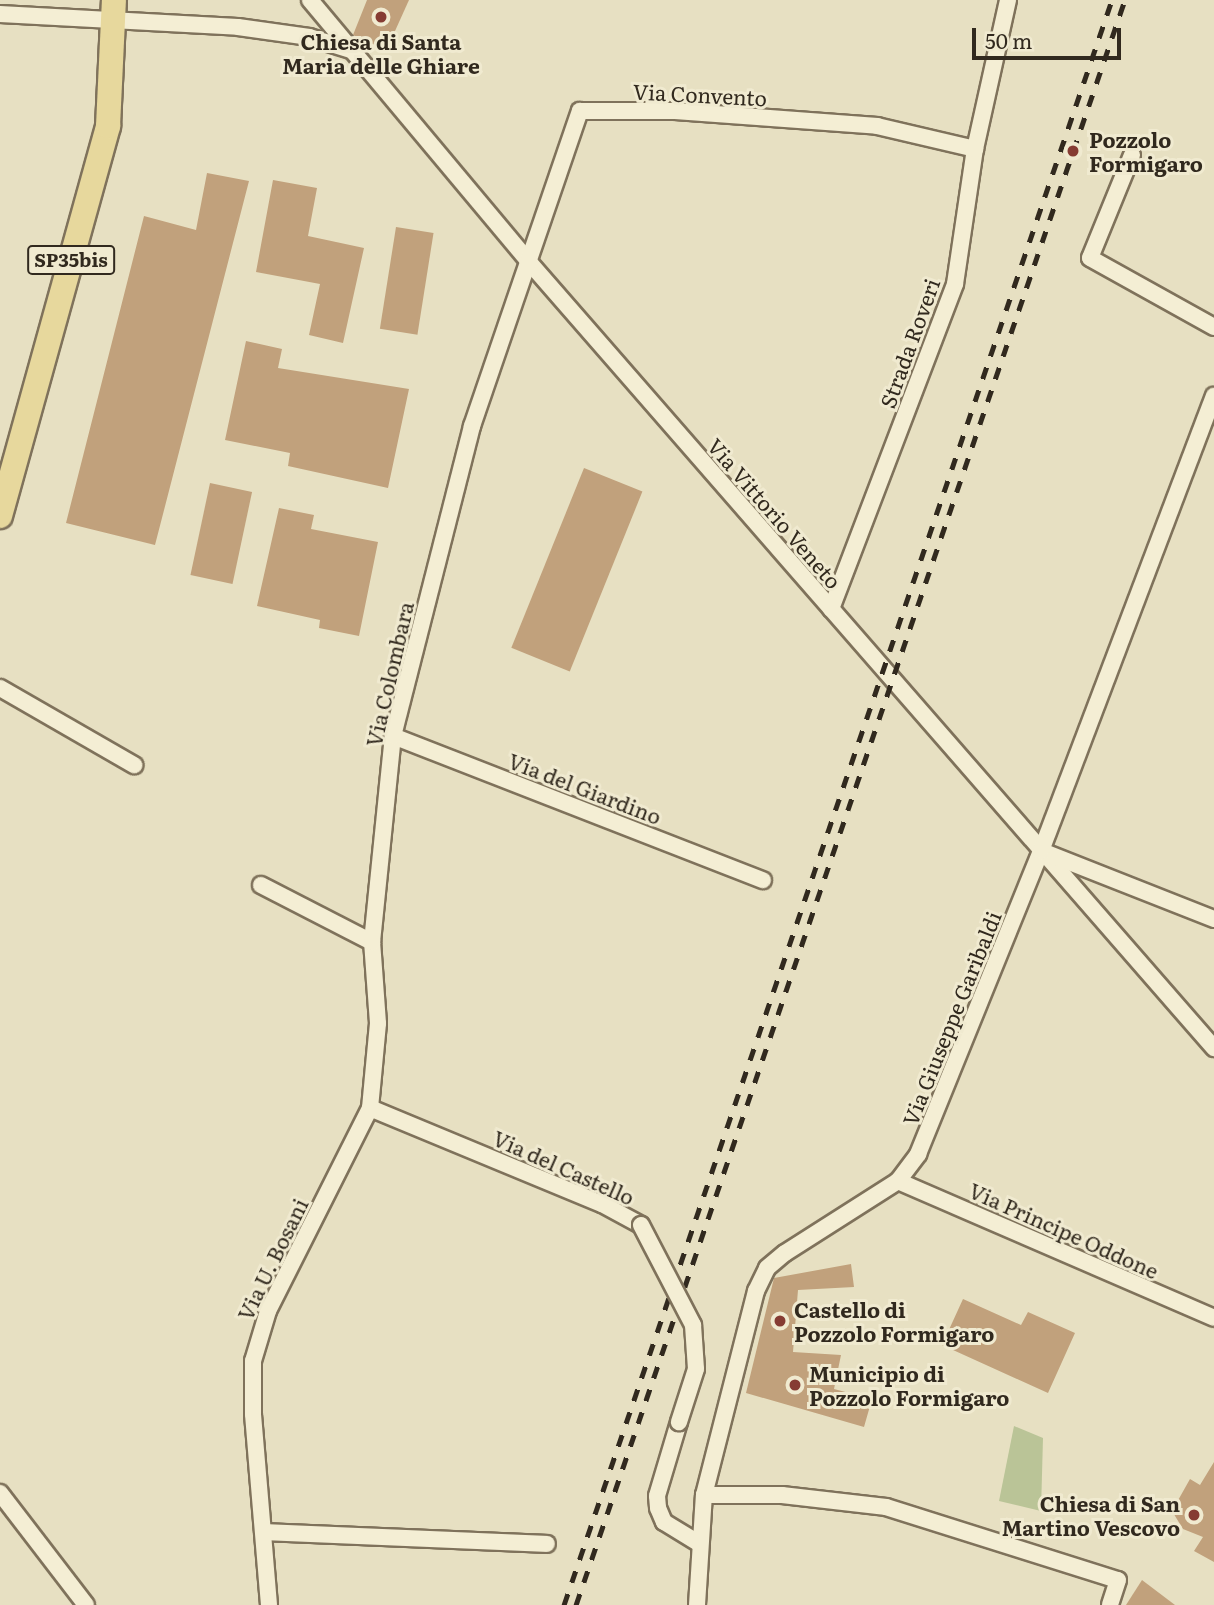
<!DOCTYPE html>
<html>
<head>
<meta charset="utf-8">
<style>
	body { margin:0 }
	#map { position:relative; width:1214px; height:1605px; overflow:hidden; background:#e7e0c2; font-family:Literata,serif }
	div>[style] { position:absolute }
	.green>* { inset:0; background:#bac497 }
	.building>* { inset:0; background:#c1a17c; transform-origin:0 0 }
	.roads { filter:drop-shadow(2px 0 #7f725b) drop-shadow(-2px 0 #7f725b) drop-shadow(0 2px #7f725b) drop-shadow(0 -2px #7f725b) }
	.street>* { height:16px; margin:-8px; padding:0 8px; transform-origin:8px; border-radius:8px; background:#f4eed4 }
	.primary>* { height:24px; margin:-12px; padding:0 12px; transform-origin:12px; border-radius:12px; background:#e7d89d }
	.rail>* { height:5px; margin-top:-2.5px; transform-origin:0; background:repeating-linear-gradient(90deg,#31291e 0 12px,transparent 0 24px) }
	.bridges { filter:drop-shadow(2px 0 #7f725b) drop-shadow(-2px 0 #7f725b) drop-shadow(0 2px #7f725b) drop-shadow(0 -2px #7f725b) }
	.street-bridge>* { height:16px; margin:-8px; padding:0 8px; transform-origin:8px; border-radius:8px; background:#f4eed4 }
	.dots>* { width:19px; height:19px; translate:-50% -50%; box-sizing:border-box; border:4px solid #f0ead0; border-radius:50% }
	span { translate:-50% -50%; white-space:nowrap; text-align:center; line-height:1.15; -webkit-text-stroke:6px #f0ead0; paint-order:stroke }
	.shield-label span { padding:2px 5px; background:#f0ead0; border:2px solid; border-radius:5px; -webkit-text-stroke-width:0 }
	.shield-label { font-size:19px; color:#31291e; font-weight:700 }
	.poi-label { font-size:21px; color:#31291e; font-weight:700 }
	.left { translate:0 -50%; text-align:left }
	.right { translate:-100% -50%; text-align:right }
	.street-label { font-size:21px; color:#31291e }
	.scale { position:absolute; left:972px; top:28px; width:149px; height:32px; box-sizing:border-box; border:4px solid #31291e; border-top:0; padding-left:9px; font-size:21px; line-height:24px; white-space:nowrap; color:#31291e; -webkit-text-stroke:5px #f0ead0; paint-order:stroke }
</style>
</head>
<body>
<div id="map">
	<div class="green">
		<div style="clip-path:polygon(1014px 1426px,1043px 1438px,1041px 1511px,999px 1501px)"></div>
	</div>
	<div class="building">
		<div style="clip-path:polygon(367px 0,409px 0,386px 51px,353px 35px)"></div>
		<div style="clip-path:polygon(207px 173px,249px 181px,155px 545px,66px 523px,144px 216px,196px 230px)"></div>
		<div style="clip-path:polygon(273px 180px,317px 188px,308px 236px,364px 248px,343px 343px,309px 335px,320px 284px,256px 272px)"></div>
		<div style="left:396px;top:227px;width:38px;height:103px;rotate:9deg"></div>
		<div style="clip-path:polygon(246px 341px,282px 349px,278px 368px,409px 389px,388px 488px,288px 466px,290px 453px,225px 440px)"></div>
		<div style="left:584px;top:468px;width:63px;height:194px;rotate:22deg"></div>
		<div style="left:210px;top:483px;width:43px;height:94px;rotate:12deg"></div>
		<div style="clip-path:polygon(279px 508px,314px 515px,311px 529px,378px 542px,359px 636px,319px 628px,320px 620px,257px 606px)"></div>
		<div style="clip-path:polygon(851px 1264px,854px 1287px,798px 1290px,793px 1352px,841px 1355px,834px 1389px,872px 1399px,864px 1427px,746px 1393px,774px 1278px)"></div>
		<div style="clip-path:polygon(963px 1299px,1021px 1325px,1028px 1312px,1075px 1333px,1048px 1393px,942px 1345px)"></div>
		<div style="clip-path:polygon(1214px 1462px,1214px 1562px,1194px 1551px,1203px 1537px,1183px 1529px,1172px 1511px,1190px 1479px,1200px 1485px)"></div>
		<div style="clip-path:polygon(1142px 1580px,1175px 1605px,1126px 1605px)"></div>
	</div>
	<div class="roads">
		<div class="street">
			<div style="left:310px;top:0;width:341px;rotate:50.1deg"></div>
			<div style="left:529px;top:262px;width:1043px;rotate:48.93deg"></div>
			<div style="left:0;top:14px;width:238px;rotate:3.1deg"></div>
			<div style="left:238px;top:27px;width:72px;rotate:8deg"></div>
			<div style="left:309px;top:37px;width:44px;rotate:17.2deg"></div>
			<div style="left:1132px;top:155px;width:111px;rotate:112.2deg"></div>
			<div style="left:1090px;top:258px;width:142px;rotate:29.1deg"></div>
			<div style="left:831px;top:609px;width:348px;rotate:-69.1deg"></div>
			<div style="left:955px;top:284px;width:136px;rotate:-81.6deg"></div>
			<div style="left:975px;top:149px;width:153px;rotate:-77.5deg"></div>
			<div style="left:0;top:688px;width:155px;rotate:29.9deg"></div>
			<div style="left:393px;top:736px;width:397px;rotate:21.3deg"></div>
			<div style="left:1044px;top:852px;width:183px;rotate:21.5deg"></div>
			<div style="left:261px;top:885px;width:125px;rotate:27.2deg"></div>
			<div style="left:370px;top:1108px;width:251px;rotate:22.5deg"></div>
			<div style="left:602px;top:1204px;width:44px;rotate:28.3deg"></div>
			<div style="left:898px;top:1181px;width:344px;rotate:23.4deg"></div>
			<div style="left:679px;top:1422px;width:77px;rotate:106.6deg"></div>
			<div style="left:657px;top:1496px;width:12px;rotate:85deg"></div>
			<div style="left:658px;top:1508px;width:15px;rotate:67deg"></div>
			<div style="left:664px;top:1522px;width:42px;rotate:31.4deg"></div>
			<div style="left:0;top:1493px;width:141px;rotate:52.5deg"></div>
			<div style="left:704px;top:1495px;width:78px"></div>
			<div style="left:782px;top:1495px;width:105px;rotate:6.6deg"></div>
			<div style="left:886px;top:1507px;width:243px;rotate:17.5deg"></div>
			<div style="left:1118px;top:1580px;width:26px;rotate:108deg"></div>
			<div style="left:265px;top:1532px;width:282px;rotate:2.4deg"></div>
			<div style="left:269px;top:1605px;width:192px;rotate:-94.8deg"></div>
			<div style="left:253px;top:1414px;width:53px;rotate:-90deg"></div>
			<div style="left:253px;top:1361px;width:52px;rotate:-73.3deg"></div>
			<div style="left:268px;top:1311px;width:227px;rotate:-63.3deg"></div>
			<div style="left:370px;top:1108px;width:85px;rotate:-84.6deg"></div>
			<div style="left:378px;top:1023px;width:81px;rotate:-94.2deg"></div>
			<div style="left:372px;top:942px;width:207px;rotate:-84.2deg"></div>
			<div style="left:393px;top:736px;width:320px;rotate:-75.7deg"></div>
			<div style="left:472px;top:426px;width:333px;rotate:-71.1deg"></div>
			<div style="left:580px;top:111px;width:95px"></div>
			<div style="left:675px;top:111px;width:203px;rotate:4.2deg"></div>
			<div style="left:877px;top:126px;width:101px;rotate:13.2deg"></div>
			<div style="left:697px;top:1605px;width:110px;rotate:-86.4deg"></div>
			<div style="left:704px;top:1495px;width:211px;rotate:-75.7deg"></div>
			<div style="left:756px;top:1291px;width:25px;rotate:-64deg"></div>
			<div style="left:767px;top:1268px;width:23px;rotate:-40deg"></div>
			<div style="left:785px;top:1253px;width:134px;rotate:-32.5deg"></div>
			<div style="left:898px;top:1181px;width:34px;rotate:-53deg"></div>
			<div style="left:918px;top:1154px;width:327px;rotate:-67.9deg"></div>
			<div style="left:1041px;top:851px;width:487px;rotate:-69.2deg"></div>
		</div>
		<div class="primary">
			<div style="left:0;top:516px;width:405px;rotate:-74.5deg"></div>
			<div style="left:108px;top:126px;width:126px;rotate:-87.3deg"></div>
		</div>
	</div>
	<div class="rail">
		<div style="left:564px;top:1605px;width:1696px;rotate:-71.15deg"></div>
		<div style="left:576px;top:1605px;width:1696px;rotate:-71.12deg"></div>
	</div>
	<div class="bridges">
		<div class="street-bridge">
			<div style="left:641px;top:1225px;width:113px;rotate:62.5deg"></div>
			<div style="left:693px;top:1325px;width:44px;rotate:86.1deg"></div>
			<div style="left:696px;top:1369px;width:56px;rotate:107.8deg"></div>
		</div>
	</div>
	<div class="dots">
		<div style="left:381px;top:17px;background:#863c33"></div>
		<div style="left:1073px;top:151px;background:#863c33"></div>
		<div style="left:780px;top:1321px;background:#863c33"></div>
		<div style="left:795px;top:1385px;background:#863c33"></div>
		<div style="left:1194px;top:1515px;background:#863c33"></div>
	</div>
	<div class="shield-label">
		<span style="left:71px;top:260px">SP35bis</span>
	</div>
	<div class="poi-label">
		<span style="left:381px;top:53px">Chiesa di Santa<br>Maria delle Ghiare</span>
		<span class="left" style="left:1089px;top:151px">Pozzolo<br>Formigaro</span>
		<span class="left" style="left:794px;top:1321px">Castello di<br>Pozzolo Formigaro</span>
		<span class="left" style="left:809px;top:1385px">Municipio di<br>Pozzolo Formigaro</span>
		<span class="right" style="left:1180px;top:1515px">Chiesa di San<br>Martino Vescovo</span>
	</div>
	<div class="street-label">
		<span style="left:700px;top:94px;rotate:3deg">Via Convento</span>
		<span style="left:909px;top:343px;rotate:-70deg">Strada Roveri</span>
		<span style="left:775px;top:513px;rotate:49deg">Via Vittorio Veneto</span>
		<span style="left:389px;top:674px;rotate:-77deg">Via Colombara</span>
		<span style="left:585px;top:788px;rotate:21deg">Via del Giardino</span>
		<span style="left:951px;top:1018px;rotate:-68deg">Via Giuseppe Garibaldi</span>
		<span style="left:564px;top:1167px;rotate:24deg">Via del Castello</span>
		<span style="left:1064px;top:1230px;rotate:24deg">Via Principe Oddone</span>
		<span style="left:272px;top:1259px;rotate:-64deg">Via U. Bosani</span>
	</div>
	<div class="scale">50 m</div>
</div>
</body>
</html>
